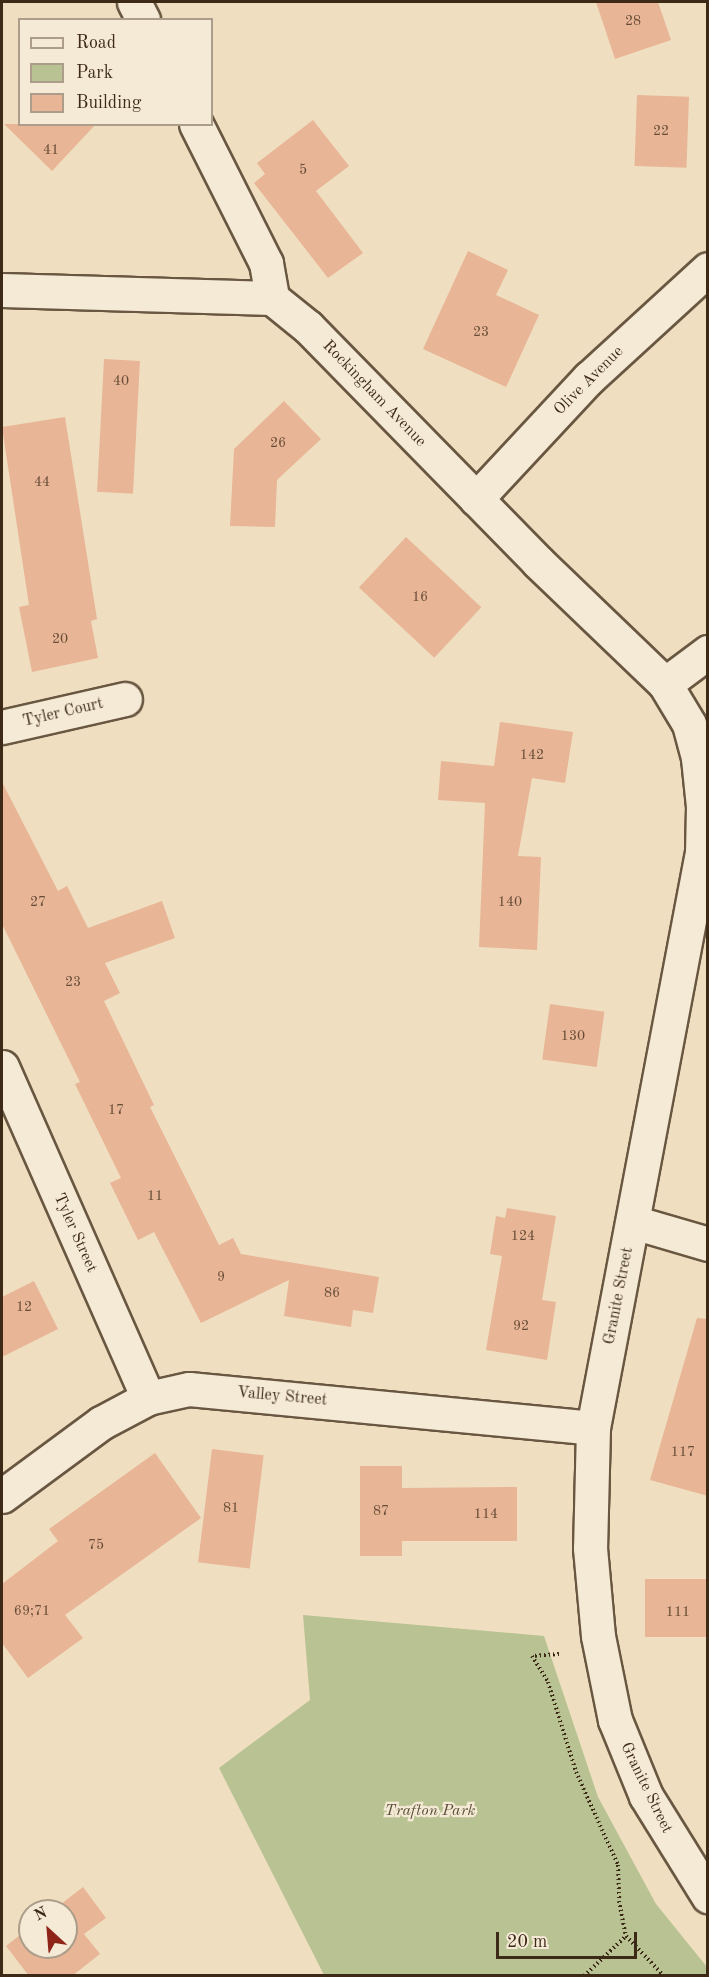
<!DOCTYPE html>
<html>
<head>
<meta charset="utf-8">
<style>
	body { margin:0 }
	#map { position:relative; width:709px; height:1977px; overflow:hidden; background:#efdfc0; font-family:"Old Standard TT",serif }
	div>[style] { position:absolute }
	.green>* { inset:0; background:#b9c292 }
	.building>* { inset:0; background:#e8b596; transform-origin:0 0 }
	.path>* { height:4px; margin-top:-2px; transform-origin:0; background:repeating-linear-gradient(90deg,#3c2a17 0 1.5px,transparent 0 4.5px) }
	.roads { filter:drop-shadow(2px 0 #695741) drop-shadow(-2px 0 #695741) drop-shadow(0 2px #695741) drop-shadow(0 -2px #695741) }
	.minor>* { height:33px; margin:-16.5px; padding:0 16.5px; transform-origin:16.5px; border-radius:16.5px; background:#f5ead6 }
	span { translate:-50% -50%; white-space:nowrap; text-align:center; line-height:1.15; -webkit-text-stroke:4.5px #f5ead6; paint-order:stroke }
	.number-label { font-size:14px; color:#674d37 }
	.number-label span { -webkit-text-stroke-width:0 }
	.street-label { font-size:16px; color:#3c2a17 }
	.park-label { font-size:16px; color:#5b5036; font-style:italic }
	.frame { position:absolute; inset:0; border:3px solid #3c2a17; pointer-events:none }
	.legend { position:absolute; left:18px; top:18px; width:195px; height:108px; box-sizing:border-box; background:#f5ead6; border:2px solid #ab9d8a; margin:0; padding:8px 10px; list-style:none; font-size:18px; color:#3c2a17 }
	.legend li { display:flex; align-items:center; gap:12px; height:30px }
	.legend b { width:30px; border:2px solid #ab9d8a }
	.north { position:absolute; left:18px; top:1899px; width:60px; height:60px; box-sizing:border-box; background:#f5ead6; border:2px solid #ab9d8a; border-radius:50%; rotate:334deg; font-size:16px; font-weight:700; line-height:24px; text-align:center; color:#3c2a17 }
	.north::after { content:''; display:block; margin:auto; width:21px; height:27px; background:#8f2418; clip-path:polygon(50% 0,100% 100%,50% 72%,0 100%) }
	.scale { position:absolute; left:496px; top:1932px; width:141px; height:27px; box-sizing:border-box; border:3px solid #3c2a17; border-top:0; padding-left:8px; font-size:18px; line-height:21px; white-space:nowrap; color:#3c2a17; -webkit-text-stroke:4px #f5ead6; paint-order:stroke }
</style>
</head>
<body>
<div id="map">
	<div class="green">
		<div style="clip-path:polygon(303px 1615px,544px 1636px,598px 1797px,656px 1904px,707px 1967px,707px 1975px,324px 1975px,219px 1768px,310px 1700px)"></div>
	</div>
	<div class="building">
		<div style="clip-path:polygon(596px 2px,658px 2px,671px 40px,615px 59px)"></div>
		<div style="left:637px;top:95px;width:52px;height:71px;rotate:2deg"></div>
		<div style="clip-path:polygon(313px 120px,349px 166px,316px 191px,363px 253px,328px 278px,254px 183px,265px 174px,257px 163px)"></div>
		<div style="clip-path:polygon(4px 124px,96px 124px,52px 171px)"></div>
		<div style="clip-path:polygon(468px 251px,508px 270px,496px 295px,539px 315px,506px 387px,423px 349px)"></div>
		<div style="left:104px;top:359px;width:36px;height:133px;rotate:3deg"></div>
		<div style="clip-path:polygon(284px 401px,321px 439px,277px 480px,275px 527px,230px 526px,234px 449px)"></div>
		<div style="clip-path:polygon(65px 417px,97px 619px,91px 621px,98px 658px,32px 672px,19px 607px,29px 605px,2px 427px)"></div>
		<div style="left:406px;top:537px;width:103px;height:69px;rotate:43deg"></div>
		<div style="clip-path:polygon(500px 722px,573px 732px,565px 783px,532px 778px,518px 856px,541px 857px,537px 950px,479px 947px,485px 803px,438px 800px,441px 761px,494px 766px)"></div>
		<div style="clip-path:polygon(2px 782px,58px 891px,67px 886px,88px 928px,162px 901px,175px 938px,105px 963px,120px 993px,104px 1001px,154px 1105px,150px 1107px,219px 1245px,233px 1238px,241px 1254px,379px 1277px,373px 1313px,353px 1310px,351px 1327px,284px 1316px,289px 1280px,201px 1323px,154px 1232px,138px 1240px,110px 1183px,121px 1178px,75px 1084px,80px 1082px,2px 924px)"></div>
		<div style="left:550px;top:1004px;width:55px;height:56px;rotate:8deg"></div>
		<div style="clip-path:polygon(507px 1208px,556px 1216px,542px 1300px,556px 1302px,547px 1360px,486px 1350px,502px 1256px,490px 1254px,496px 1216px,505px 1218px)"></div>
		<div style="clip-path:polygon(34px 1281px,58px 1329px,2px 1357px,2px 1297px)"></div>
		<div style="clip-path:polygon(697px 1318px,708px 1319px,708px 1496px,650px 1480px)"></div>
		<div style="left:212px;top:1449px;width:52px;height:114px;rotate:7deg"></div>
		<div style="clip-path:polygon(155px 1453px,201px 1518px,65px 1615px,83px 1638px,28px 1678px,2px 1643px,2px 1584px,58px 1541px,49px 1529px)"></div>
		<div style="clip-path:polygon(360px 1466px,402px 1466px,402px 1488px,517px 1487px,517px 1541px,402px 1541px,402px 1556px,360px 1556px)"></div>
		<div style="left:708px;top:1579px;width:58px;height:63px;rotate:90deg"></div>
		<div style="clip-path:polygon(83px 1887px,106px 1918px,84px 1934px,100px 1954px,72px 1976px,29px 1976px,6px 1946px,30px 1927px,30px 1947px,66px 1947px,66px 1911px,52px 1911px)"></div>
	</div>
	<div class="path">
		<div style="left:559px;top:1654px;width:27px;rotate:176deg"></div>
		<div style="left:532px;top:1656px;width:31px;rotate:58deg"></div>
		<div style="left:548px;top:1682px;width:94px;rotate:72.7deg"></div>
		<div style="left:576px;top:1772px;width:102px;rotate:65.7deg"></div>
		<div style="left:618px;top:1865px;width:36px;rotate:88deg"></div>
		<div style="left:619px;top:1901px;width:36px;rotate:79deg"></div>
		<div style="left:626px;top:1936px;width:55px;rotate:46.5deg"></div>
		<div style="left:584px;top:1976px;width:58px;rotate:-43.6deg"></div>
	</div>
	<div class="roads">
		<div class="minor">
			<div style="left:134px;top:2px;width:20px;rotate:63deg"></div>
			<div style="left:196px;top:124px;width:156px;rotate:63.3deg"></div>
			<div style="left:266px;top:263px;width:36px;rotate:80deg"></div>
			<div style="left:2px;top:290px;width:270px;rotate:1.7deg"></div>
			<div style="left:272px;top:298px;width:46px;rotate:38.9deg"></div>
			<div style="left:308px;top:327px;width:329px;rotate:45.6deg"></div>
			<div style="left:538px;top:562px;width:176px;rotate:43.8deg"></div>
			<div style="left:665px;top:684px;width:47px;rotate:59deg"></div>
			<div style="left:689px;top:724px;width:35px;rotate:75deg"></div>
			<div style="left:698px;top:758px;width:48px;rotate:84.1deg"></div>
			<div style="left:703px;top:806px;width:46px;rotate:91.2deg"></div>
			<div style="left:702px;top:852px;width:586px;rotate:100.72deg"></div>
			<div style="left:593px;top:1428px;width:120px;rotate:91.4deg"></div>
			<div style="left:590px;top:1548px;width:88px;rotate:84.8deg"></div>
			<div style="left:598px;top:1636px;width:86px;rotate:78.6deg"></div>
			<div style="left:615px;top:1720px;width:82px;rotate:67.8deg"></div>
			<div style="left:646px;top:1796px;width:118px;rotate:58.2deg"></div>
			<div style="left:476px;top:499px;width:166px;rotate:-47deg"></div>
			<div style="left:589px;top:378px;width:161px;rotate:-42.5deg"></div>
			<div style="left:665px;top:684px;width:54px;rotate:-36.7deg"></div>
			<div style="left:2px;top:727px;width:126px;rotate:-12.8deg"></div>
			<div style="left:2px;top:1067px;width:362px;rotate:66.2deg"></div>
			<div style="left:633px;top:1222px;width:78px;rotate:16.3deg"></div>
			<div style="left:2px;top:1496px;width:123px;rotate:-36.4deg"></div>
			<div style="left:101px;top:1423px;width:53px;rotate:-28deg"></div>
			<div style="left:148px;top:1398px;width:42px;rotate:-12.4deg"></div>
			<div style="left:189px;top:1389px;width:406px;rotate:5.5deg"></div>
		</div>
	</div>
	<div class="number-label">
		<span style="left:633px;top:21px">28</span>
		<span style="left:661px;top:131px">22</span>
		<span style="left:51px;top:150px">41</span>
		<span style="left:303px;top:170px">5</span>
		<span style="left:481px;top:332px">23</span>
		<span style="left:121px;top:381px">40</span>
		<span style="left:278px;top:443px">26</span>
		<span style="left:42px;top:482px">44</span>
		<span style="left:420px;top:597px">16</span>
		<span style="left:60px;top:639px">20</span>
		<span style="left:532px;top:755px">142</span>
		<span style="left:38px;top:902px">27</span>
		<span style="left:510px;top:902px">140</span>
		<span style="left:73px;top:982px">23</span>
		<span style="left:573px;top:1036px">130</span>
		<span style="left:116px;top:1110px">17</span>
		<span style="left:155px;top:1196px">11</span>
		<span style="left:523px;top:1236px">124</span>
		<span style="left:221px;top:1277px">9</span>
		<span style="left:332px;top:1293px">86</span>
		<span style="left:24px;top:1307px">12</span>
		<span style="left:521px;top:1326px">92</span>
		<span style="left:683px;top:1452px">117</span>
		<span style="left:231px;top:1508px">81</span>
		<span style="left:381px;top:1511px">87</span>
		<span style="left:486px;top:1514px">114</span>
		<span style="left:96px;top:1545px">75</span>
		<span style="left:32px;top:1611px">69;71</span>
		<span style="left:678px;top:1612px">111</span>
	</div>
	<div class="street-label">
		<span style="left:589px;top:381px;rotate:-45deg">Olive Avenue</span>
		<span style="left:374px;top:394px;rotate:46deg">Rockingham Avenue</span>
		<span style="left:63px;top:713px;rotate:-13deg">Tyler Court</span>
		<span style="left:75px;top:1233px;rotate:66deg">Tyler Street</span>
		<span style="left:619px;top:1296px;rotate:-79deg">Granite Street</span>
		<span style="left:282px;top:1397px;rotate:5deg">Valley Street</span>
		<span style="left:646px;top:1788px;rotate:64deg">Granite Street</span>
	</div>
	<div class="park-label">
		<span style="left:430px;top:1811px">Trafton Park</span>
	</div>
	<div class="frame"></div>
	<ul class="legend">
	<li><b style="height:8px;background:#f5ead6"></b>Road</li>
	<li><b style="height:16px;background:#b9c292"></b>Park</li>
	<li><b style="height:16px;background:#e8b596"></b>Building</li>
	</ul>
	<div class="north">N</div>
	<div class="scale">20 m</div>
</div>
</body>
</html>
